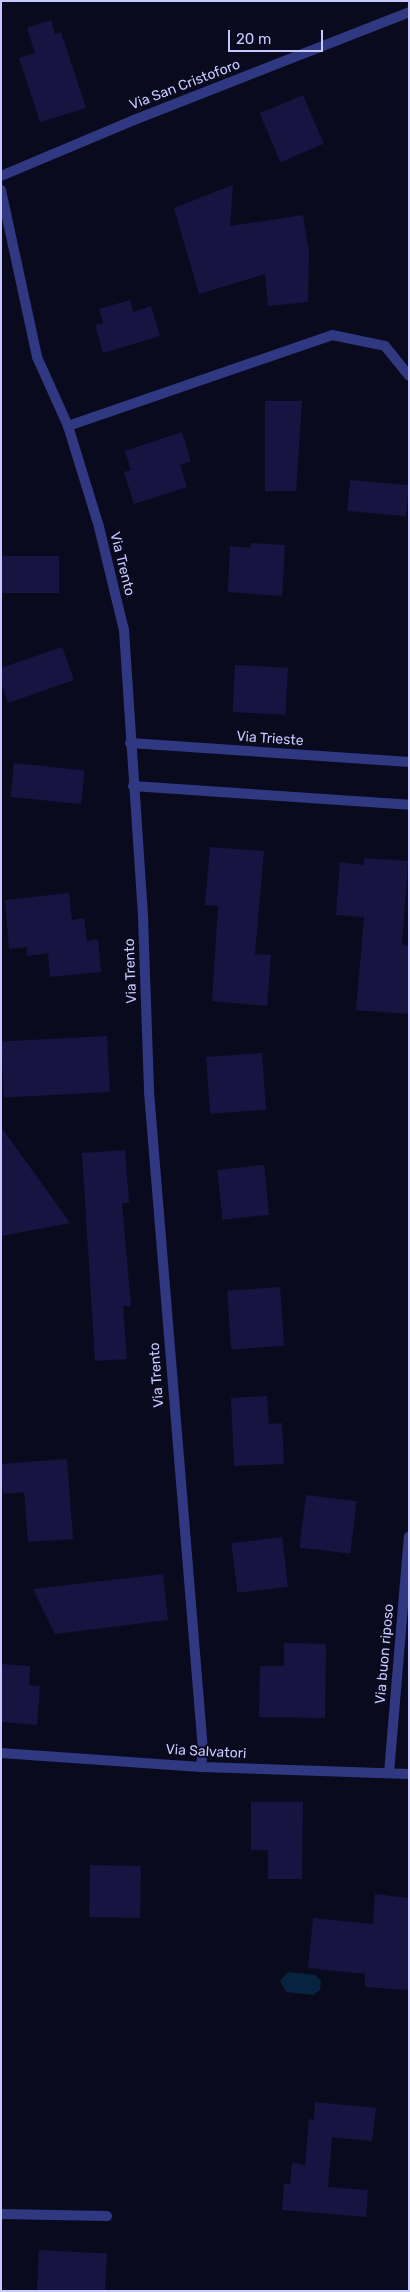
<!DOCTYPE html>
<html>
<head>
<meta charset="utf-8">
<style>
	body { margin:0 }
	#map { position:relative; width:410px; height:2292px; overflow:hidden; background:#0a0a1e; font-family:Rubik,sans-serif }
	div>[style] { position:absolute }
	.water>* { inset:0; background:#062440 }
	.building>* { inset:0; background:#171441; transform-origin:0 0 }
	.lane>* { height:10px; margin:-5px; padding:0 5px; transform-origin:5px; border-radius:5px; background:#303882 }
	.street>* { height:10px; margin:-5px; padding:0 5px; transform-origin:5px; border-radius:5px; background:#303882 }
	span { translate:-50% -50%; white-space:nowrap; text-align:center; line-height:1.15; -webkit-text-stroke:4px #0a0a1e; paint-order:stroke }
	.street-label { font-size:14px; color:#c7c8ff }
	.frame { position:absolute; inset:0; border:2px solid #c7c8ff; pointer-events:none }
	.scale { position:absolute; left:228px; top:30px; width:95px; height:22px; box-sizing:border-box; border:2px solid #c7c8ff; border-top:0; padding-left:6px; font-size:15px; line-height:18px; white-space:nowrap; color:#c7c8ff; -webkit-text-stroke:4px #0a0a1e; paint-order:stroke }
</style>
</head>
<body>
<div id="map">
	<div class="water">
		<div style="clip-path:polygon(288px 1972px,315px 1975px,321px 1981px,320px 1990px,313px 1995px,286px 1992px,280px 1981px)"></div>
	</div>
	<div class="building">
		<div style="clip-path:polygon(51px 20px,55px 34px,61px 32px,86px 108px,40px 122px,19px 58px,35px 53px,27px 28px)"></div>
		<div style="left:303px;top:95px;width:53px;height:47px;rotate:67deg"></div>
		<div style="clip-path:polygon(233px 185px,230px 226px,303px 215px,309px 252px,308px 302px,268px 306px,265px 274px,199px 294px,174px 208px)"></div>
		<div style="clip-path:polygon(130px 300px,133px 312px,151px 306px,160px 336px,103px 353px,95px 325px,103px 323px,99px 309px)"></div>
		<div style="clip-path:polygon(265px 401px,302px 401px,296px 491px,265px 491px)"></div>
		<div style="clip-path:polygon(182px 432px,191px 461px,180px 465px,187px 487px,134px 504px,124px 472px,131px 470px,125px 451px)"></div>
		<div style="left:350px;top:480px;width:59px;height:31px;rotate:5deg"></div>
		<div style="clip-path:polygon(251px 543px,285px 545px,282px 596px,228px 592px,230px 546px,250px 548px)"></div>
		<div style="left:59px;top:556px;width:37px;height:58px;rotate:90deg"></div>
		<div style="clip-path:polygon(62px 647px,74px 680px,8px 703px,1px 682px,1px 668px)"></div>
		<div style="left:235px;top:665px;width:53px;height:47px;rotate:3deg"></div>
		<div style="left:14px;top:763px;width:71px;height:34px;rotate:6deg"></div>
		<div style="clip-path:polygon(210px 847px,264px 851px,255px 954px,271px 955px,267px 1006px,212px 1001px,218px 906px,205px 905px)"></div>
		<div style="clip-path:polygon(364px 858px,408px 861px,402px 945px,409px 946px,409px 1014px,356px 1010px,364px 917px,336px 915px,340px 862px,364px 865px)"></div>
		<div style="clip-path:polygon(69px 893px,72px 920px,84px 918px,87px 941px,98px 939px,101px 972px,50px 977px,48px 953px,27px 956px,27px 947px,9px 949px,5px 900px)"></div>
		<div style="left:107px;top:1036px;width:56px;height:106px;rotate:87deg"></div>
		<div style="left:262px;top:1053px;width:57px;height:56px;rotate:86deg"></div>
		<div style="clip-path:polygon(1px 1127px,70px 1223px,1px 1236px)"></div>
		<div style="clip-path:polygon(125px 1150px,129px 1203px,122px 1203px,131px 1306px,123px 1306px,127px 1359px,95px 1361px,82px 1153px)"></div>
		<div style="left:264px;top:1165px;width:50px;height:47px;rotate:84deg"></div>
		<div style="left:280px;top:1287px;width:59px;height:53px;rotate:86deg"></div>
		<div style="clip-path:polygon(267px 1396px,269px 1424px,282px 1423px,284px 1464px,234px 1466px,231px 1398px)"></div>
		<div style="clip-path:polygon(67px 1459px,73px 1539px,28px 1542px,24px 1492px,3px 1494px,1px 1464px)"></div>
		<div style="left:306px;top:1495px;width:51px;height:53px;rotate:7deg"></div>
		<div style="left:282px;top:1537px;width:50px;height:51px;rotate:83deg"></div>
		<div style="clip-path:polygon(163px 1574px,168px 1620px,55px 1634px,33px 1589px)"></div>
		<div style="clip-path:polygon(284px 1643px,326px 1644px,325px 1718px,259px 1717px,260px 1666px,284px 1666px)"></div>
		<div style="clip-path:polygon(1px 1664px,30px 1666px,29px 1685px,40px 1686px,37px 1725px,1px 1722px)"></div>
		<div style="clip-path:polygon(251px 1802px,303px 1802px,302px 1879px,268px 1879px,268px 1850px,251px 1850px)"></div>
		<div style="left:90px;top:1865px;width:51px;height:52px;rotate:1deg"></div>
		<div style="clip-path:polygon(375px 1894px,409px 1898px,409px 1990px,365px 1987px,365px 1974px,308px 1968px,313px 1918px,373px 1924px)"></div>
		<div style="clip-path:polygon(315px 2102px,376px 2108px,372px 2141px,332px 2137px,328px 2187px,368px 2190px,366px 2217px,282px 2210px,284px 2184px,290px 2184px,292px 2163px,305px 2165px,309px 2119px,314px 2120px)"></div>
		<div style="left:39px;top:2250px;width:68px;height:41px;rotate:3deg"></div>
	</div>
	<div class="lane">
		<div style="left:332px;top:335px;width:54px;rotate:11.7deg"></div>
		<div style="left:385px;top:346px;width:38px;rotate:51deg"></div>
	</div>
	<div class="street">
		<div style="left:1px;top:176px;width:144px;rotate:-22.8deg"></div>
		<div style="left:134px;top:120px;width:295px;rotate:-21.4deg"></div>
		<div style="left:1px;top:190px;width:171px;rotate:77.8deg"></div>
		<div style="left:37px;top:357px;width:76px;rotate:65.8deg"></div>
		<div style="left:68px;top:426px;width:106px;rotate:72.9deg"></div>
		<div style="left:99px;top:527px;width:106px;rotate:76.4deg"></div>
		<div style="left:124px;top:630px;width:288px;rotate:86.2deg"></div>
		<div style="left:143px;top:917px;width:175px;rotate:88deg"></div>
		<div style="left:149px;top:1092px;width:660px;rotate:85.31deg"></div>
		<div style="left:203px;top:1750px;width:17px;rotate:97deg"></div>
		<div style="left:68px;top:426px;width:279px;rotate:-19deg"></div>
		<div style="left:130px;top:743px;width:280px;rotate:3.9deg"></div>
		<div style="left:133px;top:786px;width:277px;rotate:3.9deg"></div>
		<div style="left:1px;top:1753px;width:200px;rotate:4deg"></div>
		<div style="left:201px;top:1767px;width:208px;rotate:1.9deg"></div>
		<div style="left:389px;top:1773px;width:237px;rotate:-85.2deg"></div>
		<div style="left:1px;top:2214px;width:106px;rotate:1.1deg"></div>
	</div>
	<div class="street-label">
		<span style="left:185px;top:85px;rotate:-21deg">Via San Cristoforo</span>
		<span style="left:122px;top:564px;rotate:76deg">Via Trento</span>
		<span style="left:270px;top:739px;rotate:4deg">Via Trieste</span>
		<span style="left:131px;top:971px;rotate:-92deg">Via Trento</span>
		<span style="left:157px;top:1375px;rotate:-94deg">Via Trento</span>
		<span style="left:385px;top:1654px;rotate:-85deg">Via buon riposo</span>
		<span style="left:206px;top:1752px;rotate:3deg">Via Salvatori</span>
	</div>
	<div class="frame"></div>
	<div class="scale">20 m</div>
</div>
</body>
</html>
